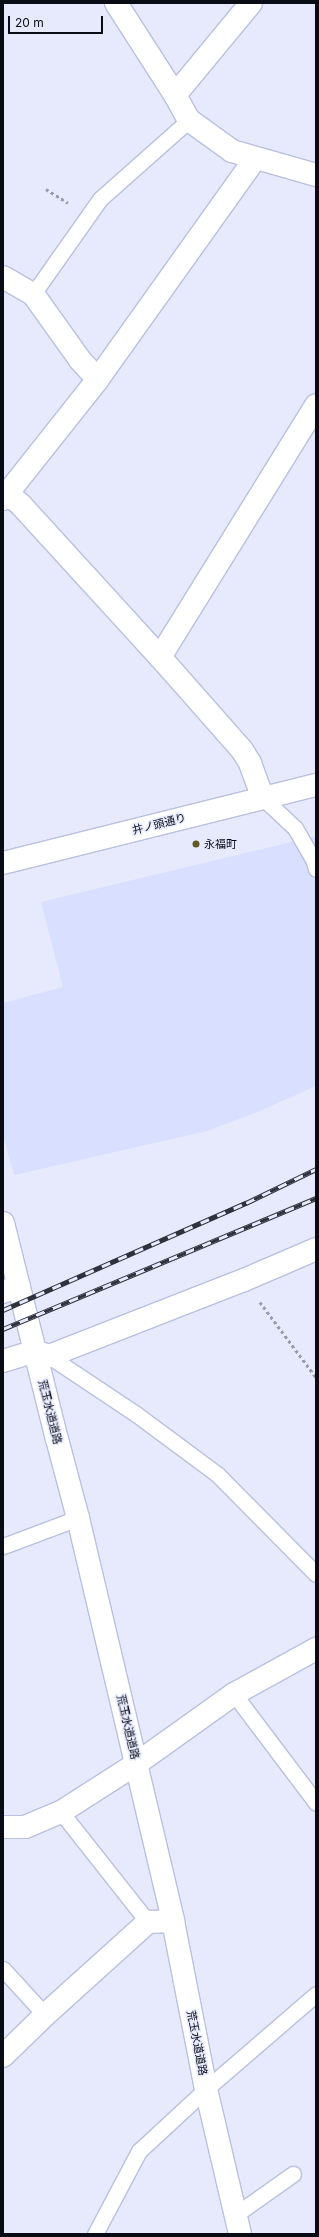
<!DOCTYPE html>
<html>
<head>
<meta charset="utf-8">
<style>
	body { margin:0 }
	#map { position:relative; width:319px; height:2237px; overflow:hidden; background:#e6eafc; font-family:Inter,"Noto Sans JP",sans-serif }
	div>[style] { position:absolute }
	.built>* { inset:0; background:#d9dffe }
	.path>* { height:2.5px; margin-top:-1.25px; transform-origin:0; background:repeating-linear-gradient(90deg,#999cab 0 3px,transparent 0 6px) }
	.roads { filter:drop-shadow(1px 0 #bac0df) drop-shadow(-1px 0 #bac0df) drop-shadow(0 1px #bac0df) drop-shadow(0 -1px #bac0df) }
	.service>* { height:15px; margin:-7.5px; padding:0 7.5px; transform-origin:7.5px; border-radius:7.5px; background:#fff }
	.minor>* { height:22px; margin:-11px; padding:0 11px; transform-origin:11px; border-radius:11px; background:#fff }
	.secondary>* { height:22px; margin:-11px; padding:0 11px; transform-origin:11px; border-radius:11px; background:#fff }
	.rail>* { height:4.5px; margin-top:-2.25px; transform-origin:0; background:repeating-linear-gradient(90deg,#e6eafc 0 9px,#2f323d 0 18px); box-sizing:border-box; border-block:1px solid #2f323d }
	.dots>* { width:11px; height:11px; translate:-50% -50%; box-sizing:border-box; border:2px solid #e6eafc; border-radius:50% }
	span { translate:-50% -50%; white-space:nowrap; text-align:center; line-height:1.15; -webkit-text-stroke:3px #e6eafc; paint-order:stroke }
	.street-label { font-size:11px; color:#090b15 }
	.poi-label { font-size:11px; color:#090b15 }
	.left { translate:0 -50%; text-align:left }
	.frame { position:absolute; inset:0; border:4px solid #090b15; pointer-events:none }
	.scale { position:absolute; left:8px; top:16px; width:95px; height:18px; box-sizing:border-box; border:2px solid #090b15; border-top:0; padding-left:5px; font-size:12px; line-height:14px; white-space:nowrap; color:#090b15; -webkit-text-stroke:3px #e6eafc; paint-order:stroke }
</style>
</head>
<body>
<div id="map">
	<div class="built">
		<div style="clip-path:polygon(316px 836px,316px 1086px,260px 1111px,207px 1131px,14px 1175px,3px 1135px,3px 1003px,63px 987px,41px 902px)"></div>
	</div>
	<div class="path">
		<div style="left:46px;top:189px;width:26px;rotate:32deg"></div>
		<div style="left:260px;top:1302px;width:94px;rotate:53.3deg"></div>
	</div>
	<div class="roads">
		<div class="service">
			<div style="left:33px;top:294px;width:116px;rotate:-54.8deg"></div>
			<div style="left:100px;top:199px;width:119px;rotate:-41.6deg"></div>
			<div style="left:263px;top:798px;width:44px;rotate:43.2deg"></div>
			<div style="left:295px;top:828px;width:38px;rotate:60deg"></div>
			<div style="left:314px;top:861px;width:8px;rotate:76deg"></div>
			<div style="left:49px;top:1356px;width:105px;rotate:33.7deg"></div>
			<div style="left:136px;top:1414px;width:102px;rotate:36.6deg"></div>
			<div style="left:218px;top:1475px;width:139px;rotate:45.3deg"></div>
			<div style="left:3px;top:1546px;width:80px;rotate:-20.5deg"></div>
			<div style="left:234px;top:1694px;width:136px;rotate:53deg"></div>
			<div style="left:61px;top:1812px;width:140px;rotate:51.7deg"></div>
			<div style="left:3px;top:1969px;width:62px;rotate:47.6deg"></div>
			<div style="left:235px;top:2215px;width:71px;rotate:-35.3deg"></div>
			<div style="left:95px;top:2234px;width:94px;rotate:-62.1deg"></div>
			<div style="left:139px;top:2151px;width:91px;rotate:-42.8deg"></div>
			<div style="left:206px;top:2089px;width:145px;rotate:-40.8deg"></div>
		</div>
		<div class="minor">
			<div style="left:116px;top:3px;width:109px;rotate:57.3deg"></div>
			<div style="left:175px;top:95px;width:29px;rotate:61deg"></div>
			<div style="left:189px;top:120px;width:53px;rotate:35.8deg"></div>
			<div style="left:232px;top:151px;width:87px;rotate:15.9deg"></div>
			<div style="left:175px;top:95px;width:119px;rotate:-50.4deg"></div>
			<div style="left:3px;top:277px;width:34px;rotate:30deg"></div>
			<div style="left:33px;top:294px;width:81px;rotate:54.5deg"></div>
			<div style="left:80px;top:360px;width:26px;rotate:47deg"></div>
			<div style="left:8px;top:494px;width:17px;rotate:40deg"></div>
			<div style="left:21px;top:505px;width:206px;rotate:47.6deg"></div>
			<div style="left:160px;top:657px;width:124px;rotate:48.6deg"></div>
			<div style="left:242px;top:750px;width:15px;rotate:58deg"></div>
			<div style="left:250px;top:763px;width:37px;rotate:70deg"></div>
			<div style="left:3px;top:499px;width:153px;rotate:-51.6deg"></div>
			<div style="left:98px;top:379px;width:270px;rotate:-54.5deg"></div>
			<div style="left:160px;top:657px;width:296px;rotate:-58.2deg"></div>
			<div style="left:3px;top:1292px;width:17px;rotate:-21deg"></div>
			<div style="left:3px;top:1361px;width:34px;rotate:-17deg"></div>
			<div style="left:35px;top:1351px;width:15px;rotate:20deg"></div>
			<div style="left:49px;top:1356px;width:209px;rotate:-21.3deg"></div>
			<div style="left:244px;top:1280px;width:78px;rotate:-23.3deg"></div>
			<div style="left:3px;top:1827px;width:22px"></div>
			<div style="left:25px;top:1827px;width:39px;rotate:-23deg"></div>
			<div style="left:61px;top:1812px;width:89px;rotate:-32.6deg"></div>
			<div style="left:136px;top:1764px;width:120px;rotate:-35.5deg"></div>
			<div style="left:234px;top:1694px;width:94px;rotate:-28.8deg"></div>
			<div style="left:3px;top:2056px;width:59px;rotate:-44.3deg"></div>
			<div style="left:45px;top:2015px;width:139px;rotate:-42.1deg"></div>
			<div style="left:148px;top:1922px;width:25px;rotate:-2deg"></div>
		</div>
		<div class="secondary">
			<div style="left:3px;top:863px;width:323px;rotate:-14deg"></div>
			<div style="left:3px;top:1223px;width:223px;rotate:76deg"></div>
			<div style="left:57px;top:1439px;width:82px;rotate:75.1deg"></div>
			<div style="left:78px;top:1518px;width:414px;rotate:76.7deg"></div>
			<div style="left:173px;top:1921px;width:171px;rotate:78.9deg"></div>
			<div style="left:206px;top:2089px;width:149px;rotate:76.8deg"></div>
		</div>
	</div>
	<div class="rail">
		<div style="left:3px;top:1310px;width:266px;rotate:-23.8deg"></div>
		<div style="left:246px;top:1203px;width:78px;rotate:-25.9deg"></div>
		<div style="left:3px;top:1329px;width:339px;rotate:-22.7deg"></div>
	</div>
	<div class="dots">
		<div style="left:196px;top:844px;background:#645724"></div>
	</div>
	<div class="street-label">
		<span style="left:159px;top:824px;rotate:-14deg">井ノ頭通り</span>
		<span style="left:50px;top:1412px;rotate:76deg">荒玉水道道路</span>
		<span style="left:128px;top:1727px;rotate:77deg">荒玉水道道路</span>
		<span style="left:197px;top:2043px;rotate:79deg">荒玉水道道路</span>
	</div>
	<div class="poi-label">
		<span class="left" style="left:204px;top:844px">永福町</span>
	</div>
	<div class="frame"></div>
	<div class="scale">20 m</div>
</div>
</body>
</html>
